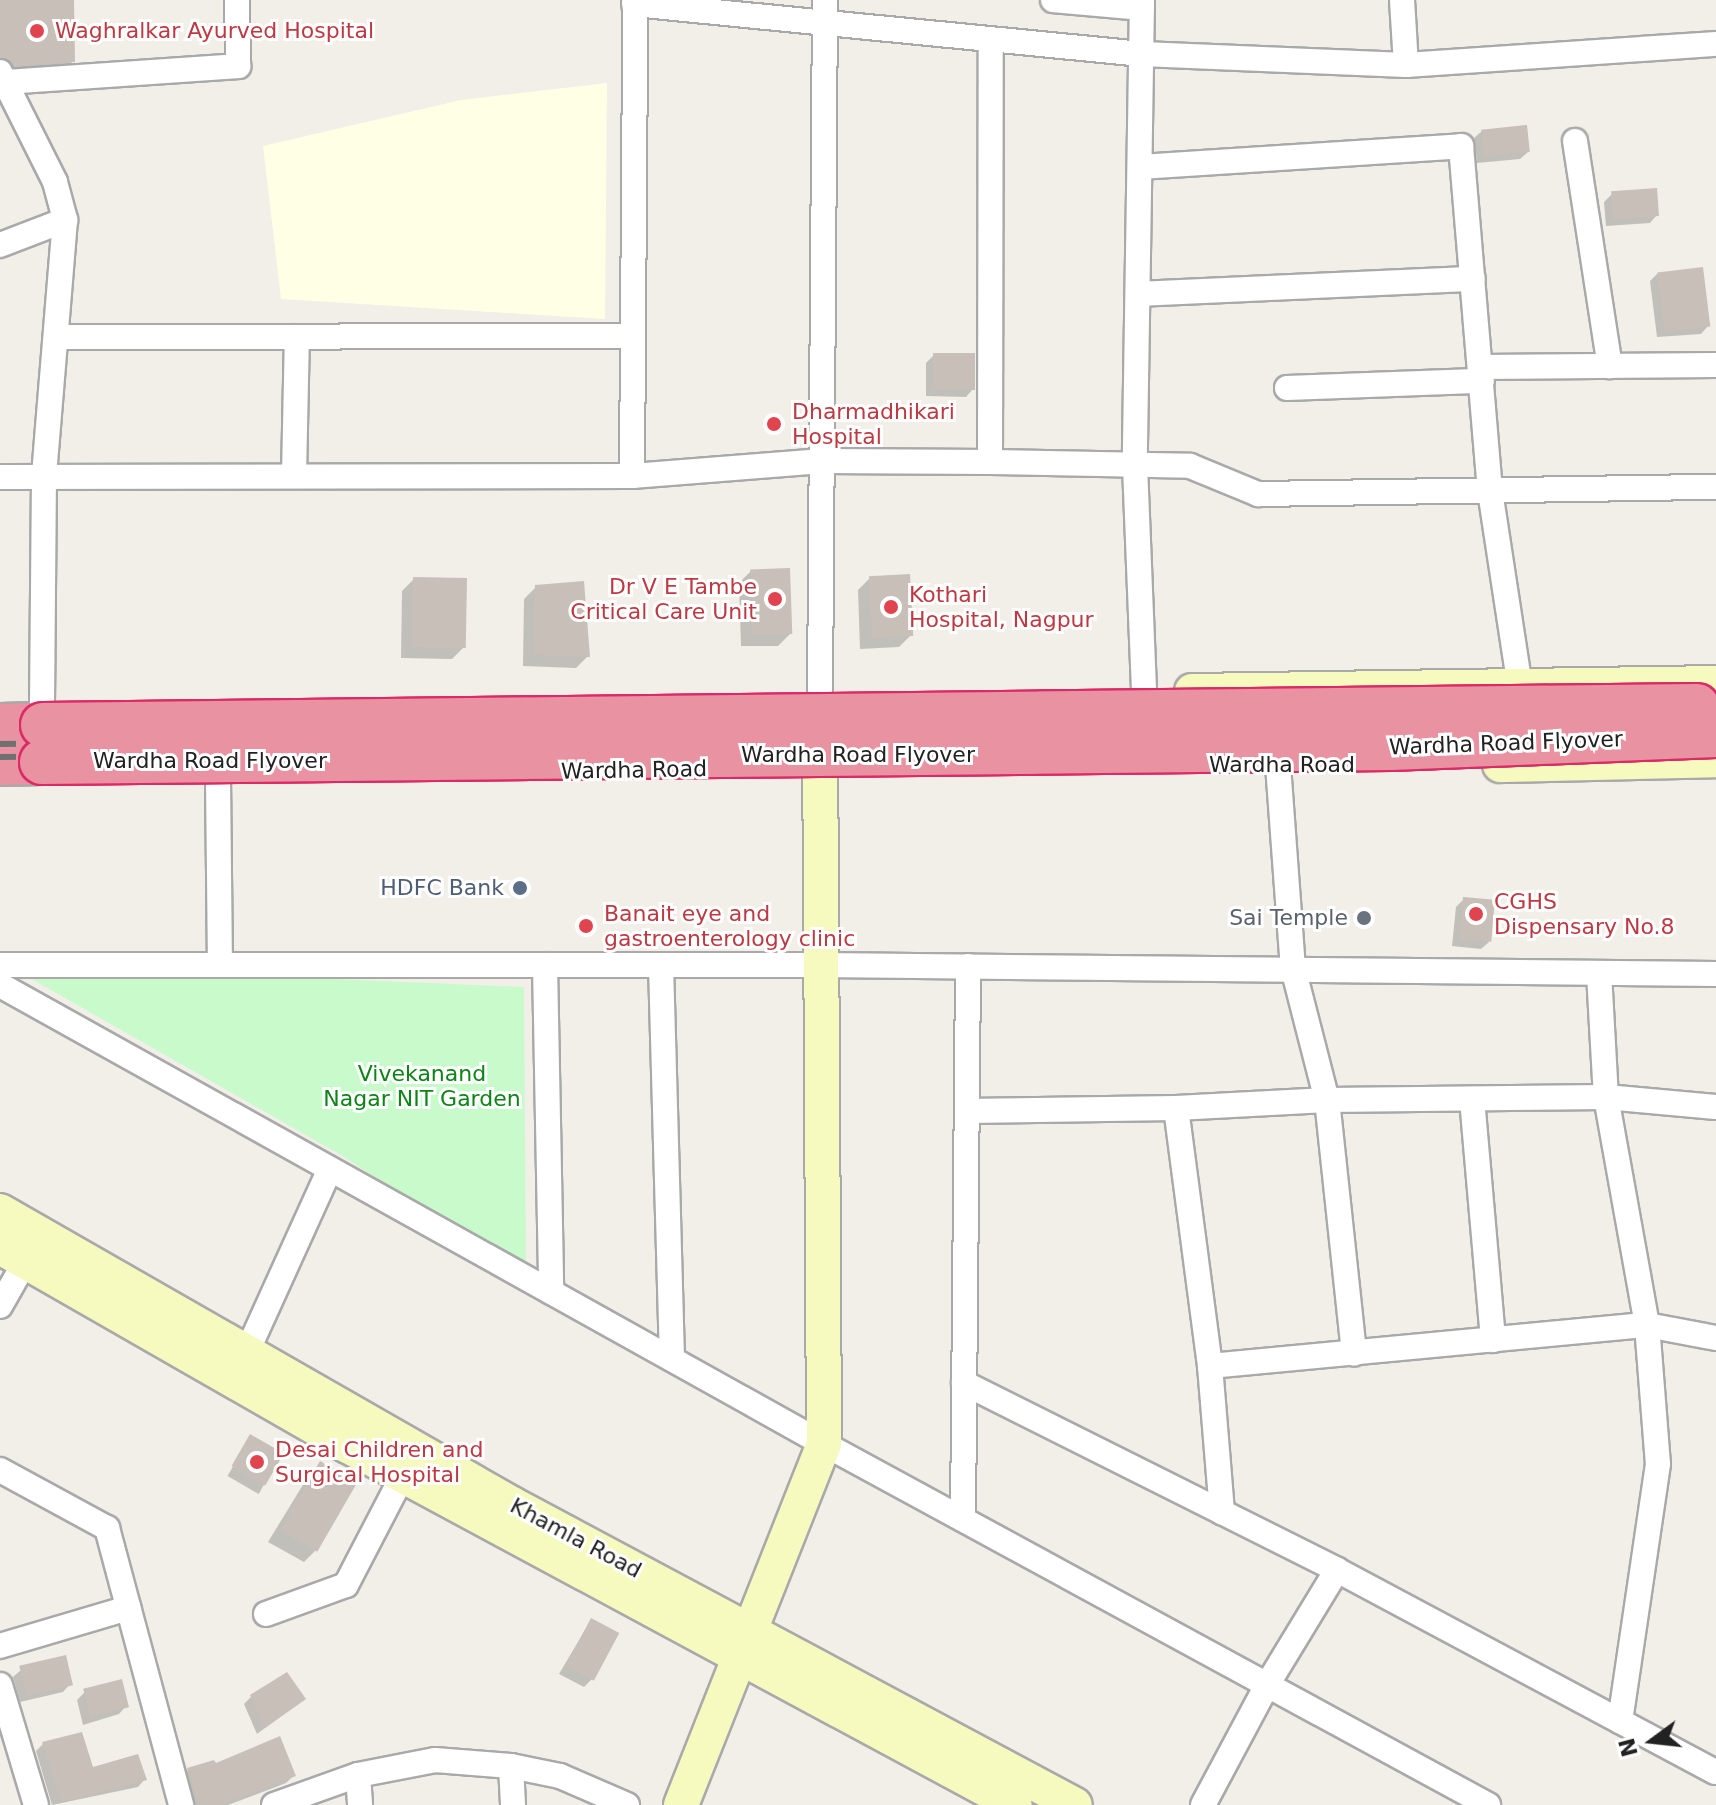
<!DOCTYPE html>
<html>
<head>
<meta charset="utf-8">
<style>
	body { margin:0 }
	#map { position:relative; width:1716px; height:1805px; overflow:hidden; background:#f2efe9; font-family:"DejaVu Sans",sans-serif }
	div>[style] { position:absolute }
	.education>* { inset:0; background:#ffffe5 }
	.park>* { inset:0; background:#c8facc }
	.shadow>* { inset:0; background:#0003; transform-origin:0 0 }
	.building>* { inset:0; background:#c7bfb8; transform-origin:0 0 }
	.roads { filter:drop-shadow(2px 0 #a9a9a9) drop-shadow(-2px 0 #a9a9a9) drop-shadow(0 2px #a9a9a9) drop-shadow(0 -2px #a9a9a9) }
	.street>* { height:24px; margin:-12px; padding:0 12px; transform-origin:12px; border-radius:12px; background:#fff }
	.secondary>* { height:34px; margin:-17px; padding:0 17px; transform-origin:17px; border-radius:17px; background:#f7fabf }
	.highway>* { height:44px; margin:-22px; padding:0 22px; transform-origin:22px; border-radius:22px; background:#e892a2 }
	.rail>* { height:6px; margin-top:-3px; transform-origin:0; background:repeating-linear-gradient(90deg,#707070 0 16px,transparent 0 32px) }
	.bridges { filter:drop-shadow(2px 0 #dc2a67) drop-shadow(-2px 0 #dc2a67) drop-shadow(0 2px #dc2a67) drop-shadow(0 -2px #dc2a67) }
	.highway-bridge>* { height:44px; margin:-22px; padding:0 22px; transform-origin:22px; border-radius:22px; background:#e892a2 }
	.dots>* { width:22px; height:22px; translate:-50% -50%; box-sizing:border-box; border:4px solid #fff; border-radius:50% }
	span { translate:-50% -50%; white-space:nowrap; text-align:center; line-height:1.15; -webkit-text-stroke:6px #fff; paint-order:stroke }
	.health-label { font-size:22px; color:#be3a42 }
	.left { translate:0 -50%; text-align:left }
	.right { translate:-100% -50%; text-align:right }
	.street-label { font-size:22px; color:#222 }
	.service-label { font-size:22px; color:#4e5e75 }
	.worship-label { font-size:22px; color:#5b616d }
	.park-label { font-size:22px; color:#0c8416 }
	.north { position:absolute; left:1612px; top:1701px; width:80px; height:80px; -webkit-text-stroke:6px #fff; paint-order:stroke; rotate:255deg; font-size:22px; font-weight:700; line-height:32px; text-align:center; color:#222 }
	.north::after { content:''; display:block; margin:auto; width:28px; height:36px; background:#222; clip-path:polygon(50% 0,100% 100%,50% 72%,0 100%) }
</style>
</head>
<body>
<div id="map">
	<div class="education">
		<div style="clip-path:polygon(607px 83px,605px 319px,281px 299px,263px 146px,461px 100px)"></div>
	</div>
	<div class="park">
		<div style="clip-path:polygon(7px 965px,524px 987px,526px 1278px,346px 1158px)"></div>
	</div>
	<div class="shadow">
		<div style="clip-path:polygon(0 0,72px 0,73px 61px,61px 73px,0 77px)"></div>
		<div style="clip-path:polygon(1482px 131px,1528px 152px,1520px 159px,1477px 163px,1474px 138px)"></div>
		<div style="clip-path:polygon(1612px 194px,1657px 215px,1650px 223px,1606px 226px,1604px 202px)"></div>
		<div style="clip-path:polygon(1658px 273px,1708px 326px,1701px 334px,1657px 337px,1650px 281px)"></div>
		<div style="clip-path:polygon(934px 355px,973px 389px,966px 397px,926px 396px,926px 363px)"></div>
		<div style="clip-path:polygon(751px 571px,790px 634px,778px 646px,741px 646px,739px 583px)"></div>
		<div style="clip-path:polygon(870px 578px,911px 635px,899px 647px,860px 649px,858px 590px)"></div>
		<div style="clip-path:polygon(414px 579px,464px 647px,452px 659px,401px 658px,402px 591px)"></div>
		<div style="clip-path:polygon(536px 587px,588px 656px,576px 668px,523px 666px,524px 599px)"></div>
		<div style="clip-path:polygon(1464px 899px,1489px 942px,1481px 949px,1452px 946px,1456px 907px)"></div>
		<div style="left:250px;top:1437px;width:36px;height:45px;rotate:30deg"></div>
		<div style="clip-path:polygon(321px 1463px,354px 1482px,316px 1550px,304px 1562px,268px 1542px,309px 1475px)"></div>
		<div style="clip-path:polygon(591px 1620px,592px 1679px,584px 1687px,559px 1674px)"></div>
		<div style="clip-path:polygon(21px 1670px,70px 1684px,63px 1692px,20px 1702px,13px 1677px)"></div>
		<div style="clip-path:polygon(85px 1692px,126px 1706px,119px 1714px,83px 1725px,77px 1700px)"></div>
		<div style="clip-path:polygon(251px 1697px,304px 1699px,257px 1734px,244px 1704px)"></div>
		<div style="clip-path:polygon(43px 1744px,91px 1769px,145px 1779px,138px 1787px,52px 1805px,36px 1751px)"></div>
		<div style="clip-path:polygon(215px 1766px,294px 1775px,286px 1783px,228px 1805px,190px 1805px,180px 1777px,188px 1770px)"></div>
	</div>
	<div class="building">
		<div style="clip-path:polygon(0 0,74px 0,75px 62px,14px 66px,0 57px)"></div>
		<div style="left:1527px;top:125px;width:27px;height:46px;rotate:84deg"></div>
		<div style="left:1657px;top:188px;width:28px;height:46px;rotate:86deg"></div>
		<div style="left:1703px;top:267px;width:60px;height:46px;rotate:83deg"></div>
		<div style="left:933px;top:353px;width:42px;height:37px"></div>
		<div style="left:790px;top:568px;width:66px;height:40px;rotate:88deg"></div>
		<div style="left:910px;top:574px;width:62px;height:41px;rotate:87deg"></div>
		<div style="left:413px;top:577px;width:54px;height:70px;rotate:1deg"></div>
		<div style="clip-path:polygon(584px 581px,590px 657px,534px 655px,535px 585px)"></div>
		<div style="left:1463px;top:897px;width:32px;height:42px;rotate:5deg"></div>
		<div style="left:250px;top:1434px;width:39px;height:37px;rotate:30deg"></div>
		<div style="left:320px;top:1461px;width:43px;height:80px;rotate:30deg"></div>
		<div style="left:591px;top:1618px;width:32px;height:54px;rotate:28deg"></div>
		<div style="left:66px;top:1655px;width:31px;height:48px;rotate:77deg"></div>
		<div style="clip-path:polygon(287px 1672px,306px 1699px,265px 1728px,250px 1695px)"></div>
		<div style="left:122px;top:1679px;width:29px;height:40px;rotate:76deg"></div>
		<div style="clip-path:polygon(82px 1732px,93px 1767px,138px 1754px,147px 1780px,61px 1802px,42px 1742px)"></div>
		<div style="clip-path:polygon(280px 1736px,296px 1776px,221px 1805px,200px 1805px,187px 1768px,214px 1760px,216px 1763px)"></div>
	</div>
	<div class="roads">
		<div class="street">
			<div style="left:1053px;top:0;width:89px;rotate:5.1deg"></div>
			<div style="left:1142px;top:0;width:466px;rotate:90.9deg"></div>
			<div style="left:1135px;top:466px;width:226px;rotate:87.7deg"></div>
			<div style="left:1402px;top:0;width:65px;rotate:86.5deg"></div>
			<div style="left:634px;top:4px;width:510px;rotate:5.62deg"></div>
			<div style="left:1142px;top:54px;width:264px;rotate:2.4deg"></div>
			<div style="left:1406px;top:65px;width:311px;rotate:-3.9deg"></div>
			<div style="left:0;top:72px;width:123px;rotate:63.4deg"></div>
			<div style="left:55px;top:182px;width:39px;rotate:75deg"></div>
			<div style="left:65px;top:220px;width:257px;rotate:94.7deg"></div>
			<div style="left:44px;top:476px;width:228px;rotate:90.5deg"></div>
			<div style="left:5px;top:82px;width:234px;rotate:-3.9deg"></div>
			<div style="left:238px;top:66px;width:66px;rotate:-90.9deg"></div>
			<div style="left:1575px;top:141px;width:228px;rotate:81.2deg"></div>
			<div style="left:1140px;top:167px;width:322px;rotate:-3.7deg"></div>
			<div style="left:1461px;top:146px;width:346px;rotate:85.2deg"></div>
			<div style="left:1490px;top:491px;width:197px;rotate:81.3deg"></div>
			<div style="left:0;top:245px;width:70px;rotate:-21deg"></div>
			<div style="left:1138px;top:294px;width:335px;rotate:-2.6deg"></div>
			<div style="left:56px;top:337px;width:577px;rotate:-0.1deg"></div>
			<div style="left:1481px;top:367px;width:235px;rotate:-0.5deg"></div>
			<div style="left:1287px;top:388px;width:195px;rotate:-2.1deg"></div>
			<div style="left:990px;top:462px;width:423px;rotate:-89.9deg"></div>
			<div style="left:294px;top:476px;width:139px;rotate:-88.8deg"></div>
			<div style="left:632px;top:476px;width:476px;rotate:-89.6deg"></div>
			<div style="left:0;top:477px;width:632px;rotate:-0.09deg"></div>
			<div style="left:632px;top:476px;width:191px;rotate:-4.5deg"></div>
			<div style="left:822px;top:461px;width:168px;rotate:0.3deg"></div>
			<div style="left:990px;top:462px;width:200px;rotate:1.1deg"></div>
			<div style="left:1190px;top:466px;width:74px;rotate:22.4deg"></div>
			<div style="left:1258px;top:494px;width:458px;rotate:-0.9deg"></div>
			<div style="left:820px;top:698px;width:698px;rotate:-89.59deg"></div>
			<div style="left:1278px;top:765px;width:204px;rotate:85.8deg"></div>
			<div style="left:1293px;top:968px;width:136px;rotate:75.6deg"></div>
			<div style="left:1327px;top:1100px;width:255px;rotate:83.9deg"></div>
			<div style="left:218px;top:778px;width:187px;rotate:89.4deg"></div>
			<div style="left:0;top:965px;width:821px"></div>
			<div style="left:821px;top:965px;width:895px;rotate:0.58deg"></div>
			<div style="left:545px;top:965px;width:327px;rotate:88.9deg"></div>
			<div style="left:661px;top:965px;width:394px;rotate:88.4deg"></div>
			<div style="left:1599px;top:973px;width:124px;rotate:86.8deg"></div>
			<div style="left:1606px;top:1097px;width:232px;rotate:79.8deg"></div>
			<div style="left:1647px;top:1325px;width:139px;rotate:85.5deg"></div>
			<div style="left:1658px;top:1464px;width:260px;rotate:98.4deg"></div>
			<div style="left:0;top:985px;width:943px;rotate:29.12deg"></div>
			<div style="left:824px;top:1444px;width:756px;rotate:28.53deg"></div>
			<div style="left:1472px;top:1099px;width:242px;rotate:85deg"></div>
			<div style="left:1176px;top:1108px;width:260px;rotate:82.5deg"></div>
			<div style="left:1210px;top:1366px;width:147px;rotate:85.3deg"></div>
			<div style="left:967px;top:1111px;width:209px;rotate:-0.8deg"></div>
			<div style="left:1176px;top:1108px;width:151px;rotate:-3deg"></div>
			<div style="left:1327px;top:1100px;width:279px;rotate:-0.6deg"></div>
			<div style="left:1606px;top:1097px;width:110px;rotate:5.2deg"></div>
			<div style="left:0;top:1306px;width:64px;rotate:-60.3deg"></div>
			<div style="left:246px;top:1354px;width:203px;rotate:-65.6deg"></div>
			<div style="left:1210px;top:1366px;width:439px;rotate:-5.4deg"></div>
			<div style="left:1647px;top:1325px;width:70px;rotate:10.7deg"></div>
			<div style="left:964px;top:1383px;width:417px;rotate:26.6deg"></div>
			<div style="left:1337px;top:1570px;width:429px;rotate:28.1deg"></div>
			<div style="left:0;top:1470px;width:122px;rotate:28.5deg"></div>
			<div style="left:107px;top:1528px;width:287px;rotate:75deg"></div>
			<div style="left:963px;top:1519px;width:553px;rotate:-89.48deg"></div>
			<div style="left:266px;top:1614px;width:85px;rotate:-19.9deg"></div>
			<div style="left:346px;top:1585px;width:124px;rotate:-62.6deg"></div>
			<div style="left:0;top:1646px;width:134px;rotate:-16.5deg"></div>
			<div style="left:0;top:1685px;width:125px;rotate:73.3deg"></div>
			<div style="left:511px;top:1766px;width:39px;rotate:87deg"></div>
			<div style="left:358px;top:1775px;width:30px;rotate:86deg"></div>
			<div style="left:274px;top:1805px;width:89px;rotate:-19.7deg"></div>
			<div style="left:358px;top:1775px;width:78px;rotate:-11deg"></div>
			<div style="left:435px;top:1760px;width:76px;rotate:4.5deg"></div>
			<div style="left:511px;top:1766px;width:50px;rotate:11.5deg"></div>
			<div style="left:560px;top:1776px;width:73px;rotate:23.4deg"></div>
			<div style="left:1203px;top:1805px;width:136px;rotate:-61.9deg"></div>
			<div style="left:1267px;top:1685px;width:135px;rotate:-58.7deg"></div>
		</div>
		<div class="secondary">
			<div style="left:1192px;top:691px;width:524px;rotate:-0.87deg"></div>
			<div style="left:1500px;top:765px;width:216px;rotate:-1.3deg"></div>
			<div style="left:0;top:1211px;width:590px;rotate:29.78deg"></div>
			<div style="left:512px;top:1504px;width:638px;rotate:28.13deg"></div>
			<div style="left:0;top:1247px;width:401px;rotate:29.8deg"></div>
			<div style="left:348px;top:1446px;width:757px;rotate:28.29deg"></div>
			<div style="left:681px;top:1805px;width:388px;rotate:-68.4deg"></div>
			<div style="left:824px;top:1444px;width:715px;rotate:-90.32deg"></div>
		</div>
		<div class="highway">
			<div style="left:0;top:726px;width:43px;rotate:-1.3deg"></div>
			<div style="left:0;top:763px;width:42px;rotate:-1.4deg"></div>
		</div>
	</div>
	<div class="rail">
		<div style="left:0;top:744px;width:1296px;rotate:-0.57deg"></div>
		<div style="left:1296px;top:731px;width:420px;rotate:-1.5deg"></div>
		<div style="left:0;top:757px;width:1296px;rotate:-0.57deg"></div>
		<div style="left:1296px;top:744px;width:420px;rotate:-1.5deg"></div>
	</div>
	<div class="bridges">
		<div class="highway-bridge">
			<div style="left:43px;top:725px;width:1654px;rotate:-0.66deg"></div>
			<div style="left:42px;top:762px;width:1349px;rotate:-0.59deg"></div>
			<div style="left:1391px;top:748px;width:325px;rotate:-2.3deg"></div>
		</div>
	</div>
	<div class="dots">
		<div style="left:37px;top:31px;background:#e0444e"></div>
		<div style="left:774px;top:424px;background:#e0444e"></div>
		<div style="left:775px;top:599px;background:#e0444e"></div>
		<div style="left:891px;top:607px;background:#e0444e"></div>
		<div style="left:520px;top:888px;background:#5c6f8a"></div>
		<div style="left:1476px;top:914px;background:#e0444e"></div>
		<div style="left:1364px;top:918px;background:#6b7280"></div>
		<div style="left:586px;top:926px;background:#e0444e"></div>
		<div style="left:257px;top:1462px;background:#e0444e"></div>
	</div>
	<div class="health-label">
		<span class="left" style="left:55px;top:31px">Waghralkar Ayurved Hospital</span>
		<span class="left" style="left:792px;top:424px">Dharmadhikari<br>Hospital</span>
		<span class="right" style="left:757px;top:599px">Dr V E Tambe<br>Critical Care Unit</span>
		<span class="left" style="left:909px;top:607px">Kothari<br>Hospital, Nagpur</span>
		<span class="left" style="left:1494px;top:914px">CGHS<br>Dispensary No.8</span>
		<span class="left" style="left:604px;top:926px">Banait eye and<br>gastroenterology clinic</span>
		<span class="left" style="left:275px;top:1462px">Desai Children and<br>Surgical Hospital</span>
	</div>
	<div class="street-label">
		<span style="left:1506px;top:743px;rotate:-2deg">Wardha Road Flyover</span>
		<span style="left:858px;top:755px">Wardha Road Flyover</span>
		<span style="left:210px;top:761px">Wardha Road Flyover</span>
		<span style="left:1282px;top:765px">Wardha Road</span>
		<span style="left:634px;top:770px;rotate:-1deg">Wardha Road</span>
		<span style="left:576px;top:1538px;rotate:28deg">Khamla Road</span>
	</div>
	<div class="service-label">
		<span class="right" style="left:504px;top:888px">HDFC Bank</span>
	</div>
	<div class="worship-label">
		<span class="right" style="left:1348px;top:918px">Sai Temple</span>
	</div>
	<div class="park-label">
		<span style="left:422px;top:1086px">Vivekanand<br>Nagar NIT Garden</span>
	</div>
	<div class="north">N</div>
</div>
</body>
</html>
